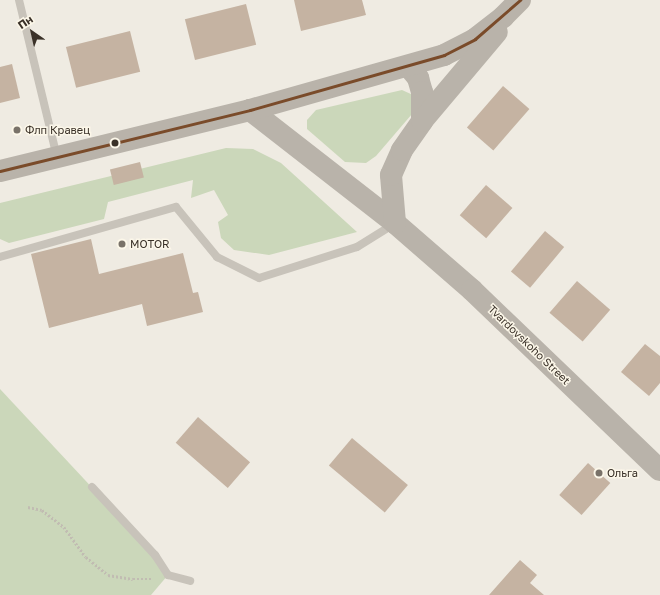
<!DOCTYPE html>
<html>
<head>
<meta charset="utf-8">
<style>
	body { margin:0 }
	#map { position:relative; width:660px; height:595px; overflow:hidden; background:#efebe2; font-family:"Golos Text",sans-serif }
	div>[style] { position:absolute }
	.green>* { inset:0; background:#cbd7ba }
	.building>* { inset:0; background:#c5b3a2; transform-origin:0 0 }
	.path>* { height:2.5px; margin-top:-1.25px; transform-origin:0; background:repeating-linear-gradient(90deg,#c1bcb2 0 2px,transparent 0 4px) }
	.lane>* { height:8px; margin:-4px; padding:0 4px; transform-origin:4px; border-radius:4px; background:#c8c3ba }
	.secondary>* { height:22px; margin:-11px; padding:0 11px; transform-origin:11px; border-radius:11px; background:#b9b3aa }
	.bus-1>* { height:3px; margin:-1.5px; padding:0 1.5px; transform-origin:1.5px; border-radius:1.5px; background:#7a4b2a }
	.dots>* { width:11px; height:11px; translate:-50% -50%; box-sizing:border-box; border:2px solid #fcf7e9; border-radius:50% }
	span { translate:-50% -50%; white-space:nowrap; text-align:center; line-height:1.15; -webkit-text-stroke:3px #fcf7e9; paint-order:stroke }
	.poi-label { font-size:11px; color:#3a3128 }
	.left { translate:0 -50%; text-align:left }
	.street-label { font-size:11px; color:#3a3128 }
	.north { position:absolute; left:12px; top:12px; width:40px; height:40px; -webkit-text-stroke:3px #fcf7e9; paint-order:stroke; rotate:326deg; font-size:11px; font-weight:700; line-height:16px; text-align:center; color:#3a3128 }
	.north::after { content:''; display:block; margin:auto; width:14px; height:18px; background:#3a3128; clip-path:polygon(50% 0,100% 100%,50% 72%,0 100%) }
</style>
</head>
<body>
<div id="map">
	<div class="green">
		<div style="clip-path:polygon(402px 90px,413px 95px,412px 114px,376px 156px,366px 163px,345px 162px,307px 129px,307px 120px,316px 110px)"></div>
		<div style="clip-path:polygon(226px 148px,253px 149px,281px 163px,357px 232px,269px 255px,234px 250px,221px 238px,218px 222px,228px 215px,214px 190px,191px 198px,193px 180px,108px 202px,104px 219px,9px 243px,0 239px,0 203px)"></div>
		<div style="clip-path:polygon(0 389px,155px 555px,168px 575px,151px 595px,0 595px)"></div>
	</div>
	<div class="building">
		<div style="clip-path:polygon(294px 0,362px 0,366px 15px,301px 31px)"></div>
		<div style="left:246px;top:4px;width:42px;height:63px;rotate:76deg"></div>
		<div style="left:130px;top:31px;width:42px;height:66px;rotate:76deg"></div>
		<div style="clip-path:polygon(12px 64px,20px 98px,0 103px,0 67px)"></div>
		<div style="left:503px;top:86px;width:35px;height:55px;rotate:41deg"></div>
		<div style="left:140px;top:162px;width:16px;height:31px;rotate:76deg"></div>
		<div style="left:486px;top:185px;width:35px;height:40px;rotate:41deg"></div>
		<div style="left:545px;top:231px;width:25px;height:53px;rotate:40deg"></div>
		<div style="clip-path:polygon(91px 239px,99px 274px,183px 253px,193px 293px,198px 292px,203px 312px,147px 326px,142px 304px,49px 328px,31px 254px)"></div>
		<div style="left:577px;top:281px;width:44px;height:42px;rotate:41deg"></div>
		<div style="clip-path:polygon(645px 344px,660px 356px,660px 383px,649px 396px,621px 372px)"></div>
		<div style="left:198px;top:417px;width:69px;height:34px;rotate:41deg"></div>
		<div style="left:352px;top:438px;width:73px;height:36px;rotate:40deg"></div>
		<div style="left:588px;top:463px;width:30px;height:43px;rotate:42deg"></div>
		<div style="clip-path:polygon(520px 560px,537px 575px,530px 583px,544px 595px,489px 595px)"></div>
	</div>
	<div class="path">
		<div style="left:28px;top:507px;width:14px;rotate:12deg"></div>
		<div style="left:42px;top:510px;width:28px;rotate:38deg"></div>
		<div style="left:64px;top:527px;width:37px;rotate:54deg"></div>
		<div style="left:86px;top:557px;width:28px;rotate:39deg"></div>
		<div style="left:108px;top:575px;width:25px;rotate:9deg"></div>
		<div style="left:133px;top:579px;width:20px"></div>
	</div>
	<div class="lane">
		<div style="left:19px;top:0;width:162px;rotate:76.4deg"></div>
		<div style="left:0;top:257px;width:183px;rotate:-15.9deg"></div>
		<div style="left:176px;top:207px;width:65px;rotate:50.6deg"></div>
		<div style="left:217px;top:257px;width:47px;rotate:26.6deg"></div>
		<div style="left:259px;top:278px;width:103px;rotate:-17.6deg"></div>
		<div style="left:357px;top:247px;width:44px;rotate:-31.9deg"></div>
		<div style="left:92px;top:487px;width:93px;rotate:47.2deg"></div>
		<div style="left:155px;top:555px;width:24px;rotate:57deg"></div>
		<div style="left:168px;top:575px;width:23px;rotate:15deg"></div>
	</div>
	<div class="secondary">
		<div style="left:408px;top:66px;width:16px;rotate:50deg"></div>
		<div style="left:418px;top:78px;width:15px;rotate:74deg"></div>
		<div style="left:422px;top:92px;width:29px;rotate:90deg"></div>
		<div style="left:250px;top:110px;width:184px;rotate:37.9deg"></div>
		<div style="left:395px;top:223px;width:102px;rotate:41deg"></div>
		<div style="left:472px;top:290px;width:260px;rotate:43.8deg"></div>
		<div style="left:0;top:171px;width:257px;rotate:-13.7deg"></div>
		<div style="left:250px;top:110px;width:202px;rotate:-15.8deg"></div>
		<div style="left:444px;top:55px;width:35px;rotate:-27deg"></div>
		<div style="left:475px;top:39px;width:36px;rotate:-38deg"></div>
		<div style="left:503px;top:17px;width:24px;rotate:-45deg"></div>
		<div style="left:395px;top:223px;width:48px;rotate:-94.8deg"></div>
		<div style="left:391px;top:175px;width:27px;rotate:-66deg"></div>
		<div style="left:402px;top:150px;width:35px;rotate:-55deg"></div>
		<div style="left:422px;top:121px;width:116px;rotate:-49.9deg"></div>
	</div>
	<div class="bus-1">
		<div style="left:0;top:171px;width:257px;rotate:-13.7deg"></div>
		<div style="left:250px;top:110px;width:202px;rotate:-15.8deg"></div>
		<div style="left:444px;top:55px;width:35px;rotate:-27deg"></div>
		<div style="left:475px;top:39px;width:60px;rotate:-40.9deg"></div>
	</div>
	<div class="dots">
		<div style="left:17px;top:130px;background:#797269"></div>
		<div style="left:115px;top:143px;background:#3a3128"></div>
		<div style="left:122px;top:244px;background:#797269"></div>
		<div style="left:599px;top:473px;background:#797269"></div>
	</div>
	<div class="poi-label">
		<span class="left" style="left:25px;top:130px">Флп Кравец</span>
		<span class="left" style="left:130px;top:244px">MOTOR</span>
		<span class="left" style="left:607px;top:473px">Ольга</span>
	</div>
	<div class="street-label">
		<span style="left:529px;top:345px;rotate:44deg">Tvardovskoho Street</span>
	</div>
	<div class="north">Пн</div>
</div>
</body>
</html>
